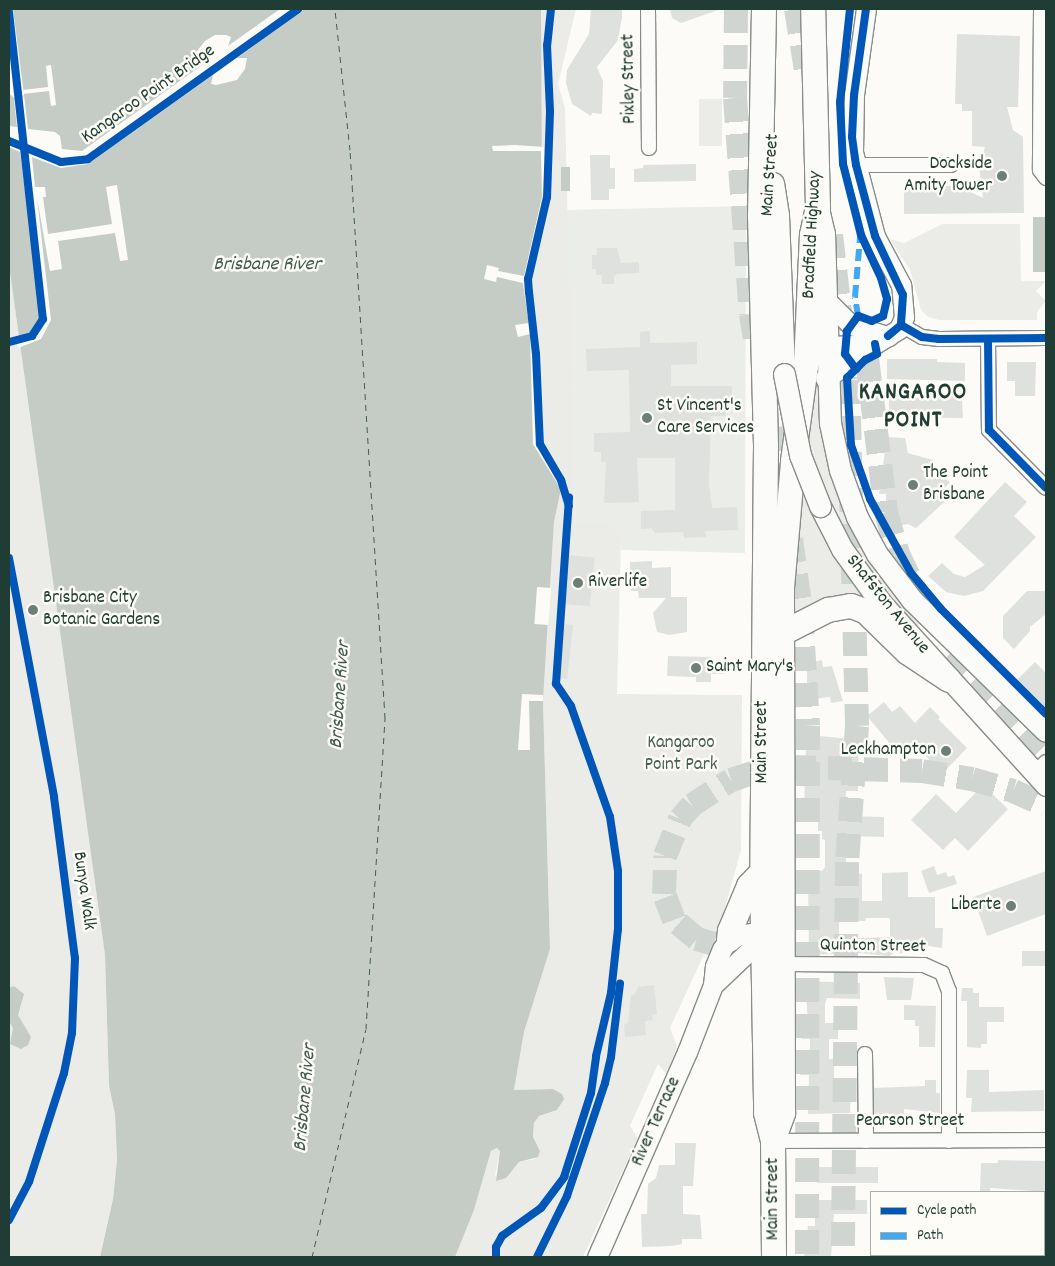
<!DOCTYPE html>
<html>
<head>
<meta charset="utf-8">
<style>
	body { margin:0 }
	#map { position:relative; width:1055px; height:1266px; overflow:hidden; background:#fcfbf8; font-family:Dekko,sans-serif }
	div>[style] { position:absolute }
	.built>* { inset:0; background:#ebede8 }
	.green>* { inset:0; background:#ebece8; transform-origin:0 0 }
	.water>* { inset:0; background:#c5ccc6; transform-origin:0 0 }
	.pier>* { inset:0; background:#fcfbf8; transform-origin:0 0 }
	.ferry>* { height:1px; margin-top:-0.5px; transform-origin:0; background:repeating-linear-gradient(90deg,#435c53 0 6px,transparent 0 11px) }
	.building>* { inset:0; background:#dfe1de; transform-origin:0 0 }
	.highway-tunnel>* { height:24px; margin-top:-12px; transform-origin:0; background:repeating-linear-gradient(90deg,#d0d5d1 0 24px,transparent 0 36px) }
	.roads { filter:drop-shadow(1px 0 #888d8a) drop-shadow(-1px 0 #888d8a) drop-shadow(0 1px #888d8a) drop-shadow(0 -1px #888d8a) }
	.street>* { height:14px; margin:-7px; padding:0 7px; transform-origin:7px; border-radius:7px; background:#fbfbf9 }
	.secondary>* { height:19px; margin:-9.5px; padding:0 9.5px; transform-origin:9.5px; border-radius:9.5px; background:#fbfbf9 }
	.primary>* { height:21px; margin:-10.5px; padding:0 10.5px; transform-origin:10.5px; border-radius:10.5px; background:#fbfbf9 }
	.highway>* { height:24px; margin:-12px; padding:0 12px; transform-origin:12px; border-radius:12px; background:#fbfbf9 }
	.bridges { filter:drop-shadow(1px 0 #888d8a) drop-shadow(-1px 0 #888d8a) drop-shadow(0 1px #888d8a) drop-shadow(0 -1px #888d8a) }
	.primary-bridge>* { height:21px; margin:-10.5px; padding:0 10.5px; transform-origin:10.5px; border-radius:10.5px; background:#fbfbf9 }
	.quiet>* { height:6px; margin-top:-3px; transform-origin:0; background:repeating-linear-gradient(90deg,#3fa9f5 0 12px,transparent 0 18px) }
	.cycleway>* { height:8px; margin:-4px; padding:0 4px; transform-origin:4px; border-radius:4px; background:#0057b8 }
	.dots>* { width:14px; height:14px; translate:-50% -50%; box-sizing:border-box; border:2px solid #fdfcf7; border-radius:50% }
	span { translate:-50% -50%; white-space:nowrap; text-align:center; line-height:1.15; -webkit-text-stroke:5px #fdfcf7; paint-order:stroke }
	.street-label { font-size:19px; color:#1f3d34 }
	.poi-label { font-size:19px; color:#1f3d34 }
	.right { translate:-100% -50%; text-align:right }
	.left { translate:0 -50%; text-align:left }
	.park-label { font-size:19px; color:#455e55 }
	.water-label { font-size:20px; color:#435c53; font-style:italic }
	.district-label { font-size:24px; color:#1f3d34; font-weight:700; letter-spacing:1px }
	.frame { position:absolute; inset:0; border:10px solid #1f3d34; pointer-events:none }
	.legend { position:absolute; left:870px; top:1191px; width:175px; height:65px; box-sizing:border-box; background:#fdfcf7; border:1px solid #a4b0a9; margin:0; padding:6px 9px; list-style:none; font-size:15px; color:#1f3d34 }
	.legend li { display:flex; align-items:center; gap:10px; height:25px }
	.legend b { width:25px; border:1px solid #a4b0a9 }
</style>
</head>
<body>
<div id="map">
	<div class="built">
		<div style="clip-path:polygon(746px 206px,745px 553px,621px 550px,621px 539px,575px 523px,566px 210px)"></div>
	</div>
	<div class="green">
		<div style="clip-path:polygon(541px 9px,576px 9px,558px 84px,565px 108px,575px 523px,607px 524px,621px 539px,617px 694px,742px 695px,741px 850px,713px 951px,705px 952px,670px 1028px,677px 1046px,667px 1075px,658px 1064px,630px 1126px,638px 1138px,583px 1257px,455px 1257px,474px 1210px,491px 1151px,497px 1148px,500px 1151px,495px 1176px,511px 1172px,519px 1162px,535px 1159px,540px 1151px,533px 1138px,534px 1123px,539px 1116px,557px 1110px,553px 1089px,514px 1090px,524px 1032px,550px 949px,543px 701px,554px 522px,561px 489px,533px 444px,533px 354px,523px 283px,541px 151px)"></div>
		<div style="left:699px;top:99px;width:23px;height:47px"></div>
		<div style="clip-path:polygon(942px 224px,1020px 224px,1021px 281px,1046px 281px,1036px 291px,1046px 301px,1037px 312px,1037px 320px,939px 320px,928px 317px,921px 310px,910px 270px,890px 239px,904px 243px)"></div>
		<div style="clip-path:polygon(9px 265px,105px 955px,109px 1086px,115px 1114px,117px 1160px,113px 1199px,100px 1257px,9px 1257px)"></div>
		<div style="clip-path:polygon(815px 382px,819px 384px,827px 448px,920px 623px,913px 628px,845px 536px,806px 447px)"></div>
		<div style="clip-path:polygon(800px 477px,874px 609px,792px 621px)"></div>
	</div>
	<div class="water">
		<div style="clip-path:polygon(13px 9px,541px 9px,542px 197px,523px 283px,533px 354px,533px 444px,561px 489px,554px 522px,543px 701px,550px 949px,524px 1032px,514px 1090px,553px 1089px,562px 1094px,564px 1099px,557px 1110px,539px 1116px,534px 1123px,533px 1137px,540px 1151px,538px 1157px,519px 1162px,506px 1178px,496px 1181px,500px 1151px,497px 1148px,491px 1151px,474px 1210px,455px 1257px,100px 1257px,113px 1199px,117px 1160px,115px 1114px,109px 1086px,105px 955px,9px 265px,9px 93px,17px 101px,24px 95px)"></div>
		<div style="left:561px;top:167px;width:9px;height:24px"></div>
		<div style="left:1033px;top:217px;width:13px;height:55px"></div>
		<div style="clip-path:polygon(14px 986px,24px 994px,18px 1015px,31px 1037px,28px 1045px,21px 1049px,10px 1044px,13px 1028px,9px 1021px,9px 988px)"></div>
	</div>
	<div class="pier">
		<div style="clip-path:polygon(280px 9px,305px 9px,237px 58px,247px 58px,245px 69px,237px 80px,216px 85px,211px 84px,213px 75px,88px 164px,61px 168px,32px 157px,35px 187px,45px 187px,46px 197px,43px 197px,48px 234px,112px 224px,106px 187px,117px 185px,128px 260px,120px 261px,115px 233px,58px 241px,62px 269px,50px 271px,37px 198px,51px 320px,41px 339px,18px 348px,16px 338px,34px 331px,41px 313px,20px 152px,9px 147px,9px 126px,17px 127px,14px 100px,21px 101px,24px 95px,28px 129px,55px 132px,60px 136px,62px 149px,82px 151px,205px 63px,196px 62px,197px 51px,205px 41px,215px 35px,226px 35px,231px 37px,228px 46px)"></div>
		<div style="clip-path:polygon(51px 65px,56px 105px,51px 106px,49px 91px,23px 94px,23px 90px,48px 87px,46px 66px)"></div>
		<div style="clip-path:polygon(515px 145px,544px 147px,544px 197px,526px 283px,536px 354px,536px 443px,561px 489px,533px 444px,530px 334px,518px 337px,515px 325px,529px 323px,523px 283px,497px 277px,496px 282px,484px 279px,487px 265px,499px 268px,498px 271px,524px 276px,542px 197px,541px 151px,493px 151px,492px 146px)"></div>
		<div style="left:537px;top:587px;width:14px;height:37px;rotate:4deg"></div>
		<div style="clip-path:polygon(522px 694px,543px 695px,543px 701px,529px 701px,530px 750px,518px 750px)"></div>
	</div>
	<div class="ferry">
		<div style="left:312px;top:1257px;width:234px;rotate:-76.7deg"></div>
		<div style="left:366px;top:1029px;width:312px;rotate:-86.5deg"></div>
		<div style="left:385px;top:718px;width:569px;rotate:-93.53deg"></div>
		<div style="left:350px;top:150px;width:142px;rotate:-96.1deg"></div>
	</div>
	<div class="building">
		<div style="clip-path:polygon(591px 9px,622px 9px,622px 17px,618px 40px,597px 67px,603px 81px,602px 114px,592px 113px,591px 116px,572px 104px,566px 83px,567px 70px,589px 34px)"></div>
		<div style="clip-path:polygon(670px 9px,721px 9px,681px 23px,672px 18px)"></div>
		<div style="clip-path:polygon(957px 34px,1020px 36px,1018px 107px,1007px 107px,1013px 130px,1023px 137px,1024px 213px,904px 214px,904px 186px,958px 186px,983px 198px,979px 166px,985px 147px,972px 146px,972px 111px,962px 111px,962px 104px,955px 104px)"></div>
		<div style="clip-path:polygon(590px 155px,610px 155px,610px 168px,615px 168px,615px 189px,609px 189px,609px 200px,591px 200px)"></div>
		<div style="clip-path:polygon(696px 164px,696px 181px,634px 182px,634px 169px,643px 168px,643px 165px)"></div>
		<div style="clip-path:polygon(597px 248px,617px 248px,621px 263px,639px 262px,639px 273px,617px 274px,614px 276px,614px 284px,602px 284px,602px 275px,596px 275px,596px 269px,592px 269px,592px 255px,597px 255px)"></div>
		<div style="clip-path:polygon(650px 331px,650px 343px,697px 342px,697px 364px,671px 365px,671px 386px,732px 386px,732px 405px,726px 405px,726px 416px,711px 416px,709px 483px,712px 508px,737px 507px,738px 530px,705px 531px,706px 537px,684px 538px,683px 532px,655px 533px,651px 528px,641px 529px,641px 511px,675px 510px,675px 458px,637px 458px,639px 502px,604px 503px,606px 462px,601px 462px,601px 452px,594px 452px,594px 433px,630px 432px,629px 370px,587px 371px,586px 349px,640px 347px,640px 332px)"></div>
		<div style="clip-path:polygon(887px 359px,937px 359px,937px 362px,965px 363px,965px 381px,887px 379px)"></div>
		<div style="clip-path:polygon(1007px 362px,1036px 362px,1035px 396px,1015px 396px,1015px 381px,1007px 381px)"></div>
		<div style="clip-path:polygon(951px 394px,962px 400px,963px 418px,889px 417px,889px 399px,951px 397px)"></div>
		<div style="clip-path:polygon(887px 437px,905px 438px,908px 453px,933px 460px,928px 468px,950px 482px,945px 488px,953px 494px,916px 528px,908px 524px,897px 526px,892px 516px,886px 516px,886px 494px,879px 494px)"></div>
		<div style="clip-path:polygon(1005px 482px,1027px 502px,1014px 516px,1036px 537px,983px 591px,964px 596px,946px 592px,928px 576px,942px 563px,954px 574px,965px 577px,985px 565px,954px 537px)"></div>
		<div style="left:568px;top:555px;width:27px;height:49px;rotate:6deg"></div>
		<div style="clip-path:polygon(652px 561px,652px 568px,671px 567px,671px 597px,687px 597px,687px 632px,669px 635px,657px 632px,653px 613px,666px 598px,639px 598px,638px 591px,631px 591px,630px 562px)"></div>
		<div style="clip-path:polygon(1027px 591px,1046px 591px,1046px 614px,1030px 627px,1030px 631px,1014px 649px,1003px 638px,1003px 616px)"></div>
		<div style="left:563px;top:624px;width:10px;height:54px;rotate:6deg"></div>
		<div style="clip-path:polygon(668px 656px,711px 657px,711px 661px,724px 661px,724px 674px,711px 674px,711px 682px,696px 682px,696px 677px,667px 676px)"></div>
		<div style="clip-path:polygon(822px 660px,823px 667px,832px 666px,843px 701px,831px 703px,830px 697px,815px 699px,807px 694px,807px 670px,814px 669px,813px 662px)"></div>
		<div style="clip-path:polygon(1035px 662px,1046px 673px,1046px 709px,1015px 682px)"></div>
		<div style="clip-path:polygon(884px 702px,892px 712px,900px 706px,915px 723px,930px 707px,940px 717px,938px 719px,967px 748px,943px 773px,913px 744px,901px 757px,867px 716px)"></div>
		<div style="clip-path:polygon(evenodd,820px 736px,859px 740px,858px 791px,846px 791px,845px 816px,884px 817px,884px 837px,849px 836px,846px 840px,846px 871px,862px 874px,862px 901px,882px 901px,882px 873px,908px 872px,908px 897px,935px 897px,935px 928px,943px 928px,942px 948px,916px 944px,900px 954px,898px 950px,889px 956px,859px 953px,809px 955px,808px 871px,822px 871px,825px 867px,825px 840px,822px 839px,822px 831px,818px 831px,818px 814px,804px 814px,806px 739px,820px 739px,820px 736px,866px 918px,890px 918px,890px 937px,839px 939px,839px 921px,865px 921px,866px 918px)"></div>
		<div style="clip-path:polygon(983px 785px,1008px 809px,968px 851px,955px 838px,943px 850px,911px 820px,936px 794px,956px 813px)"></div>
		<div style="clip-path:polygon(934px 866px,937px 875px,946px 872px,948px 877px,954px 875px,957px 884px,929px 893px,921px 871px)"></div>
		<div style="clip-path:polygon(1046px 871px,1046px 914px,987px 936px,973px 897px)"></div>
		<div style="left:1022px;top:951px;width:24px;height:15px"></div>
		<div style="clip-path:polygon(884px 977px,914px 978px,911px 1000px,887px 1000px)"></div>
		<div style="clip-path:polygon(805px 981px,860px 983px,860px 999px,827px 998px,825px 1004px,825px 1023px,838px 1023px,838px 1039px,829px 1039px,829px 1059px,834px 1059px,834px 1087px,851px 1087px,850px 1113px,808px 1114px,809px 1075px,800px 1075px,801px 1058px,810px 1059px,810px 1039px,802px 1039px,802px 1022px,808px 1022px)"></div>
		<div style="clip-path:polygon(654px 985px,657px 1014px,652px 1015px,653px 1020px,645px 1021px,646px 1035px,625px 1037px,624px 1024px,628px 1023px,631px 995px,635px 994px,638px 987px)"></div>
		<div style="clip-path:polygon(962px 988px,973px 988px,973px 993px,979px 993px,979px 1007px,1004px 1007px,1004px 1022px,987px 1022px,987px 1044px,981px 1044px,981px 1048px,967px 1047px,967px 1001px,961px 1001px)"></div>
		<div style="clip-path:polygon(904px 1005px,936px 1006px,935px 1047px,919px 1047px,919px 1026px,915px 1026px,915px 1020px,904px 1020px)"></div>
		<div style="clip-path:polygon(967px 1070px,989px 1070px,989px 1092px,1044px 1090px,1044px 1111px,971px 1112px,972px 1098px,966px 1098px)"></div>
		<div style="clip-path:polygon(925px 1080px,936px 1080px,936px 1093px,940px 1093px,940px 1113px,904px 1109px,904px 1119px,874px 1118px,874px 1088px,925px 1086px)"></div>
		<div style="clip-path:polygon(675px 1143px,696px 1143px,693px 1186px,683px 1186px,683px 1214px,700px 1215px,702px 1239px,682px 1239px,682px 1244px,672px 1246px,642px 1247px,641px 1214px,647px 1214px,648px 1184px,656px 1178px,659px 1165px,675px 1165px)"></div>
		<div style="clip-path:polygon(998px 1160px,1046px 1161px,1046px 1192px,990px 1188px,990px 1192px,980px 1192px,981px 1163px,998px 1163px)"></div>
		<div style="left:878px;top:1167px;width:16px;height:61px;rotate:90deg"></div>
		<div style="clip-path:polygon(815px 1200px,867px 1200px,867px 1214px,834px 1214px,831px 1257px,804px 1257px,808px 1226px,815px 1226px)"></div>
	</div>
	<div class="highway-tunnel">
		<div style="left:736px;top:9px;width:89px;rotate:90.6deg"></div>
		<div style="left:735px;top:98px;width:217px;rotate:85.8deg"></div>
		<div style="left:751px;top:314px;width:32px;rotate:81deg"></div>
		<div style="left:796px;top:9px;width:68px;rotate:80.7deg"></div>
		<div style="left:831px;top:235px;width:146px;rotate:83.3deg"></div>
		<div style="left:848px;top:380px;width:346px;rotate:88.5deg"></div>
		<div style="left:857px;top:726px;width:136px;rotate:94.2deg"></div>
		<div style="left:847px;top:862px;width:395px;rotate:90.6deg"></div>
		<div style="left:859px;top:327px;width:32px;rotate:76deg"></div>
		<div style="left:867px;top:358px;width:155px;rotate:83deg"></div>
		<div style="left:886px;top:512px;width:44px;rotate:74.1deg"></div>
		<div style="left:898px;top:554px;width:55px;rotate:64.4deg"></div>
		<div style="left:772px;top:428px;width:76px;rotate:79.4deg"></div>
		<div style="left:791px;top:539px;width:73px;rotate:82.1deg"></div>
		<div style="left:801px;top:611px;width:115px;rotate:86.5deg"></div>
		<div style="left:808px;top:726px;width:531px;rotate:90.11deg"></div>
		<div style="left:953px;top:651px;width:136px;rotate:46.8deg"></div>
		<div style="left:746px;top:941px;width:32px;rotate:175deg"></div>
		<div style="left:714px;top:944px;width:18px;rotate:-164deg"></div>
		<div style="left:697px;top:939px;width:30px;rotate:-140deg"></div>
		<div style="left:674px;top:920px;width:28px;rotate:-111deg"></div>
		<div style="left:664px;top:894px;width:38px;rotate:-88deg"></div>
		<div style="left:665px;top:856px;width:40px;rotate:-68deg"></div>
		<div style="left:680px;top:819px;width:18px;rotate:-49deg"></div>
		<div style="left:692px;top:805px;width:46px;rotate:-32.7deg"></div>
		<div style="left:731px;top:780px;width:28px;rotate:-18deg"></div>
		<div style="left:758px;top:771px;width:34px;rotate:-7deg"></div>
		<div style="left:792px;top:767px;width:130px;rotate:1.8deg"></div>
		<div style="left:922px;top:771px;width:51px;rotate:9.1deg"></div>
		<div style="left:972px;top:779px;width:43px;rotate:16.3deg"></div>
		<div style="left:1013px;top:791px;width:36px;rotate:24deg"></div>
	</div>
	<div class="roads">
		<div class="street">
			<div style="left:648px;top:9px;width:139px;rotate:89.6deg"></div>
			<div style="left:1041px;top:9px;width:161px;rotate:90.4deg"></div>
			<div style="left:1040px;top:170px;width:10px;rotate:53deg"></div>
			<div style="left:856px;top:165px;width:95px"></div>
			<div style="left:901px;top:325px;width:24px;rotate:30deg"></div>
			<div style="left:922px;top:337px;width:17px;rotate:7deg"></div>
			<div style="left:939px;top:339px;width:107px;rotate:-0.5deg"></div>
			<div style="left:988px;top:339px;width:91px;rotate:89.4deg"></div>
			<div style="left:989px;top:430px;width:81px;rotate:45.5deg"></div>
			<div style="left:1036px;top:772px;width:14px;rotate:-45deg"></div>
			<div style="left:782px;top:964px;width:142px;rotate:0.4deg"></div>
			<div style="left:924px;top:965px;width:20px;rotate:24deg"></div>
			<div style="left:942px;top:973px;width:19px;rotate:69deg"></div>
			<div style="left:949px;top:991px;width:150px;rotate:90deg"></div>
			<div style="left:865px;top:1054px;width:87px;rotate:89.3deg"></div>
			<div style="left:773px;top:1141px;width:273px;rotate:-0.2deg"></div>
		</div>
		<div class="secondary">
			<div style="left:827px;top:301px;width:34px;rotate:45deg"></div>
			<div style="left:851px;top:325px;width:39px;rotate:17deg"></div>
			<div style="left:817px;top:355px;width:17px;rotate:-31deg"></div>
			<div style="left:832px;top:346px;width:43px;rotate:-2.7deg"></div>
			<div style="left:875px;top:344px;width:28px;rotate:-32deg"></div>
			<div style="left:899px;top:329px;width:13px;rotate:-67deg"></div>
			<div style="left:904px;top:317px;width:32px;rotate:-95deg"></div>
			<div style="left:901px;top:285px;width:55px;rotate:-118deg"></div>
			<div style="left:875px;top:236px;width:87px;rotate:-104.7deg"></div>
			<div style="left:853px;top:152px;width:57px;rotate:-89deg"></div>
			<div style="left:854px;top:95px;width:87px;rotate:-82.1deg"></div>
			<div style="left:713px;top:985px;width:50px;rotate:-43.4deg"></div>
			<div style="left:749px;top:951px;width:27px;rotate:-15deg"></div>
			<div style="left:597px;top:1257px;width:224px;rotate:-66.3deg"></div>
			<div style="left:687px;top:1052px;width:72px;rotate:-68.8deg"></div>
			<div style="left:713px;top:985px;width:19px;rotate:-84deg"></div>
			<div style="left:715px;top:966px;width:18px;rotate:-68deg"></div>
			<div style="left:722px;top:949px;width:9px;rotate:-54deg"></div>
			<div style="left:727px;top:942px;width:14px;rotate:-30deg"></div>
			<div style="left:739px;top:935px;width:37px;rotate:-9deg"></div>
		</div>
		<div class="primary">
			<div style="left:773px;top:183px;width:32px;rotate:81deg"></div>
			<div style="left:778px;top:215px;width:159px;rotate:87.8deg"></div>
			<div style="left:818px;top:208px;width:26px;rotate:77deg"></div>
			<div style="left:824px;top:233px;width:190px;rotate:88.2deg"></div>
			<div style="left:830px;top:423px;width:48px;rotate:78deg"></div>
			<div style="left:840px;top:470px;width:50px;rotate:70.1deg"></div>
			<div style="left:857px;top:517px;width:42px;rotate:61.6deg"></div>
			<div style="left:877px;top:554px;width:58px;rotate:52.7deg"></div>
			<div style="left:912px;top:600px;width:187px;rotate:44.4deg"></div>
			<div style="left:826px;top:378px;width:39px;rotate:-38deg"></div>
			<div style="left:857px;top:354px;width:13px;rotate:-51deg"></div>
			<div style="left:820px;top:506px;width:48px;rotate:62.9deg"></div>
			<div style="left:842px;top:549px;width:67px;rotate:54.2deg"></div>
			<div style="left:881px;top:603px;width:246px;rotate:47.8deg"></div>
		</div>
		<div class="highway">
			<div style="left:764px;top:9px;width:207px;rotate:91.1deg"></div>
			<div style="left:760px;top:216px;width:231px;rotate:88.5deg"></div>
			<div style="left:766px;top:447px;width:425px;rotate:90.5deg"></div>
			<div style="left:762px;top:872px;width:241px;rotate:89deg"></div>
			<div style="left:766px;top:1113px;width:29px;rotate:76deg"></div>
			<div style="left:773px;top:1141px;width:116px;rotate:89.5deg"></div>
			<div style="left:781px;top:634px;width:53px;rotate:-27.1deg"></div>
			<div style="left:828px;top:610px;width:23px;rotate:-10deg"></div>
			<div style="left:851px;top:606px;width:15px;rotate:20deg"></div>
			<div style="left:865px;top:611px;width:59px;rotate:44.3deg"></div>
			<div style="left:907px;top:652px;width:50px;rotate:33.7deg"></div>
			<div style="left:729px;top:940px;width:9px;rotate:-84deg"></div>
			<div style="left:730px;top:931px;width:49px;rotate:-67.1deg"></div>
			<div style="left:749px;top:886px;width:19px;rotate:-47deg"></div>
			<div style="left:773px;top:1141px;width:30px;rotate:-70deg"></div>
			<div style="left:783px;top:1113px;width:525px;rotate:-90.11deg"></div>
			<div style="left:782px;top:588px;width:127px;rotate:-85deg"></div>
			<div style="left:793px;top:461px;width:96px;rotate:-82.2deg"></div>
			<div style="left:806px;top:366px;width:131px;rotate:-87.4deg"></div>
			<div style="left:812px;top:235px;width:29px;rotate:-78deg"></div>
			<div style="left:818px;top:207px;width:198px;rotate:-91.4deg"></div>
		</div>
	</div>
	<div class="bridges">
		<div class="primary-bridge">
			<div style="left:784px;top:374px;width:83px;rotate:78.8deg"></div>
			<div style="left:800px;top:455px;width:55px;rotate:68.6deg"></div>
		</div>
	</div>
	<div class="quiet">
		<div style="left:858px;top:316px;width:19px;rotate:-99deg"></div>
		<div style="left:855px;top:297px;width:60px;rotate:-85.2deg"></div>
	</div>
	<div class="cycleway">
		<div style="left:551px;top:9px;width:36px;rotate:96deg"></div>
		<div style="left:547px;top:45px;width:67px;rotate:87.4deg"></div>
		<div style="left:550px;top:112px;width:85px;rotate:92deg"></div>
		<div style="left:547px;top:197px;width:84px;rotate:103deg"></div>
		<div style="left:528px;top:279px;width:13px;rotate:86deg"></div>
		<div style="left:529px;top:292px;width:62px;rotate:83.6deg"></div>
		<div style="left:536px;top:354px;width:90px;rotate:87.5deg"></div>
		<div style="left:540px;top:444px;width:42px;rotate:59.7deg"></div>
		<div style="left:561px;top:480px;width:27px;rotate:73deg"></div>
		<div style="left:850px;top:9px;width:94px;rotate:96.1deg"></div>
		<div style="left:840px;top:102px;width:62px;rotate:87.2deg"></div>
		<div style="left:843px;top:164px;width:73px;rotate:75.8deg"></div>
		<div style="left:861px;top:235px;width:47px;rotate:65.1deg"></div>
		<div style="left:881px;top:278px;width:22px;rotate:74deg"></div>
		<div style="left:887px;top:299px;width:17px;rotate:103deg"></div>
		<div style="left:883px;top:316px;width:12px;rotate:156deg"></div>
		<div style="left:872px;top:321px;width:15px;rotate:-160deg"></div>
		<div style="left:858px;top:316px;width:19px;rotate:126deg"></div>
		<div style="left:847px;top:331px;width:23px;rotate:95deg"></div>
		<div style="left:845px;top:354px;width:19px;rotate:54deg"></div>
		<div style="left:866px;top:9px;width:87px;rotate:97.9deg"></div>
		<div style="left:854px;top:95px;width:42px;rotate:92.7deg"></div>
		<div style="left:852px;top:137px;width:28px;rotate:82deg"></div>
		<div style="left:856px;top:165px;width:73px;rotate:75deg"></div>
		<div style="left:875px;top:236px;width:65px;rotate:64.6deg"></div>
		<div style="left:903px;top:295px;width:30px;rotate:94deg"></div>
		<div style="left:901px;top:325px;width:17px;rotate:140deg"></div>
		<div style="left:9px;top:12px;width:309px;rotate:83.7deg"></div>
		<div style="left:43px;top:319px;width:20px;rotate:123deg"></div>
		<div style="left:32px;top:336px;width:24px;rotate:165deg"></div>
		<div style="left:9px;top:141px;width:56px;rotate:22deg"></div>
		<div style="left:61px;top:162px;width:27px;rotate:-6deg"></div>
		<div style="left:88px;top:159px;width:258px;rotate:-35.5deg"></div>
		<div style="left:901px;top:325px;width:24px;rotate:30deg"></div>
		<div style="left:922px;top:337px;width:17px;rotate:7deg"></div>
		<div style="left:939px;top:339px;width:107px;rotate:-0.5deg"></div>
		<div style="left:988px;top:339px;width:91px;rotate:89.4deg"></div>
		<div style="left:989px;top:430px;width:81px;rotate:45.5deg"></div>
		<div style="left:875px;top:344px;width:10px;rotate:79deg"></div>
		<div style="left:877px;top:354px;width:13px;rotate:153deg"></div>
		<div style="left:865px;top:360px;width:25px;rotate:135deg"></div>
		<div style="left:847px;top:378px;width:67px;rotate:86.6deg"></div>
		<div style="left:851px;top:445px;width:57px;rotate:70.6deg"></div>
		<div style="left:870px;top:499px;width:85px;rotate:61deg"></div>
		<div style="left:911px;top:573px;width:47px;rotate:50.2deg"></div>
		<div style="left:941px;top:609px;width:148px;rotate:45deg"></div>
		<div style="left:9px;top:558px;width:243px;rotate:79.3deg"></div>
		<div style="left:54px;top:797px;width:162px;rotate:82.6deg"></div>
		<div style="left:75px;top:958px;width:75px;rotate:92.3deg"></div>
		<div style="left:72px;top:1033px;width:41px;rotate:101.3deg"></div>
		<div style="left:64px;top:1073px;width:114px;rotate:107.8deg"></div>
		<div style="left:29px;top:1182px;width:43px;rotate:117.8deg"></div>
		<div style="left:496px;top:1257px;width:10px;rotate:-90deg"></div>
		<div style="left:496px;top:1247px;width:13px;rotate:-61deg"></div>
		<div style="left:502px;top:1236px;width:48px;rotate:-35.7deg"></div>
		<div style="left:541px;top:1208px;width:39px;rotate:-53deg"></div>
		<div style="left:564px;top:1177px;width:88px;rotate:-72.2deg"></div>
		<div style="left:591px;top:1093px;width:37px;rotate:-82deg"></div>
		<div style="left:596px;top:1056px;width:65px;rotate:-76.6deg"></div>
		<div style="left:611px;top:993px;width:64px;rotate:-83.8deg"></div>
		<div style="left:618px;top:929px;width:58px;rotate:-90deg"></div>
		<div style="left:618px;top:871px;width:55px;rotate:-98.4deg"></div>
		<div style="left:610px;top:817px;width:118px;rotate:-109.4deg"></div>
		<div style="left:571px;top:706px;width:27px;rotate:-124deg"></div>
		<div style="left:556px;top:684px;width:187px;rotate:-86deg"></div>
		<div style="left:537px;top:1257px;width:68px;rotate:-63.8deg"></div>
		<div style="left:567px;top:1196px;width:119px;rotate:-71.4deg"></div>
		<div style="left:605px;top:1083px;width:27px;rotate:-77deg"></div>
		<div style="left:611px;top:1057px;width:74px;rotate:-83deg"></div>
	</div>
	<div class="dots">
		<div style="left:1002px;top:176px;background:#6c8079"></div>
		<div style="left:647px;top:418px;background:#6c8079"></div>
		<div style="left:913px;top:485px;background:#6c8079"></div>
		<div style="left:578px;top:583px;background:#6c8079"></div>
		<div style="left:33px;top:610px;background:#6c8079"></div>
		<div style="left:696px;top:668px;background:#6c8079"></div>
		<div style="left:946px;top:751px;background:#6c8079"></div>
		<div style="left:1011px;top:906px;background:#6c8079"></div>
	</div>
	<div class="street-label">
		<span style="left:630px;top:79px;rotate:-91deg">Pixley Street</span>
		<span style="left:149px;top:95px;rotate:-35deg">Kangaroo Point Bridge</span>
		<span style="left:771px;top:175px;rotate:-86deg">Main Street</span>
		<span style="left:813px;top:235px;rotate:-87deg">Bradfield Highway</span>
		<span style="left:887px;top:605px;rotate:51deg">Shafston Avenue</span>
		<span style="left:763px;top:742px;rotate:-90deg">Main Street</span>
		<span style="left:83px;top:891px;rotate:82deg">Bunya Walk</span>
		<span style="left:873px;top:947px;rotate:1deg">Quinton Street</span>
		<span style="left:657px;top:1122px;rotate:-66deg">River Terrace</span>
		<span style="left:910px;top:1122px">Pearson Street</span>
		<span style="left:774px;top:1199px;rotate:-90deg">Main Street</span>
	</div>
	<div class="poi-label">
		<span class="right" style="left:992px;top:176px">Dockside<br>Amity Tower</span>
		<span class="left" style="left:657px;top:418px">St Vincent's<br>Care Services</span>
		<span class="left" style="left:923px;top:485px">The Point<br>Brisbane</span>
		<span class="left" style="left:588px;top:583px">Riverlife</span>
		<span class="left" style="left:43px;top:610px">Brisbane City<br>Botanic Gardens</span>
		<span class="left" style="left:706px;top:668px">Saint Mary's</span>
		<span class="right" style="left:936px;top:751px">Leckhampton</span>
		<span class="right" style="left:1001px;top:906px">Liberte</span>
	</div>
	<div class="park-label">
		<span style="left:681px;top:755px">Kangaroo<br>Point Park</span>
	</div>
	<div class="water-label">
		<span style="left:267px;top:265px">Brisbane River</span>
		<span style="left:341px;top:695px;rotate:-86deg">Brisbane River</span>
		<span style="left:306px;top:1098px;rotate:-85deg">Brisbane River</span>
	</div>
	<div class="district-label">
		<span style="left:913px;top:408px">KANGAROO<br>POINT</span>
	</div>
	<div class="frame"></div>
	<ul class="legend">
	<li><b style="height:6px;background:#0057b8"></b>Cycle path</li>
	<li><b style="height:6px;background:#3fa9f5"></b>Path</li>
	</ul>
</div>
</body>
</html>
